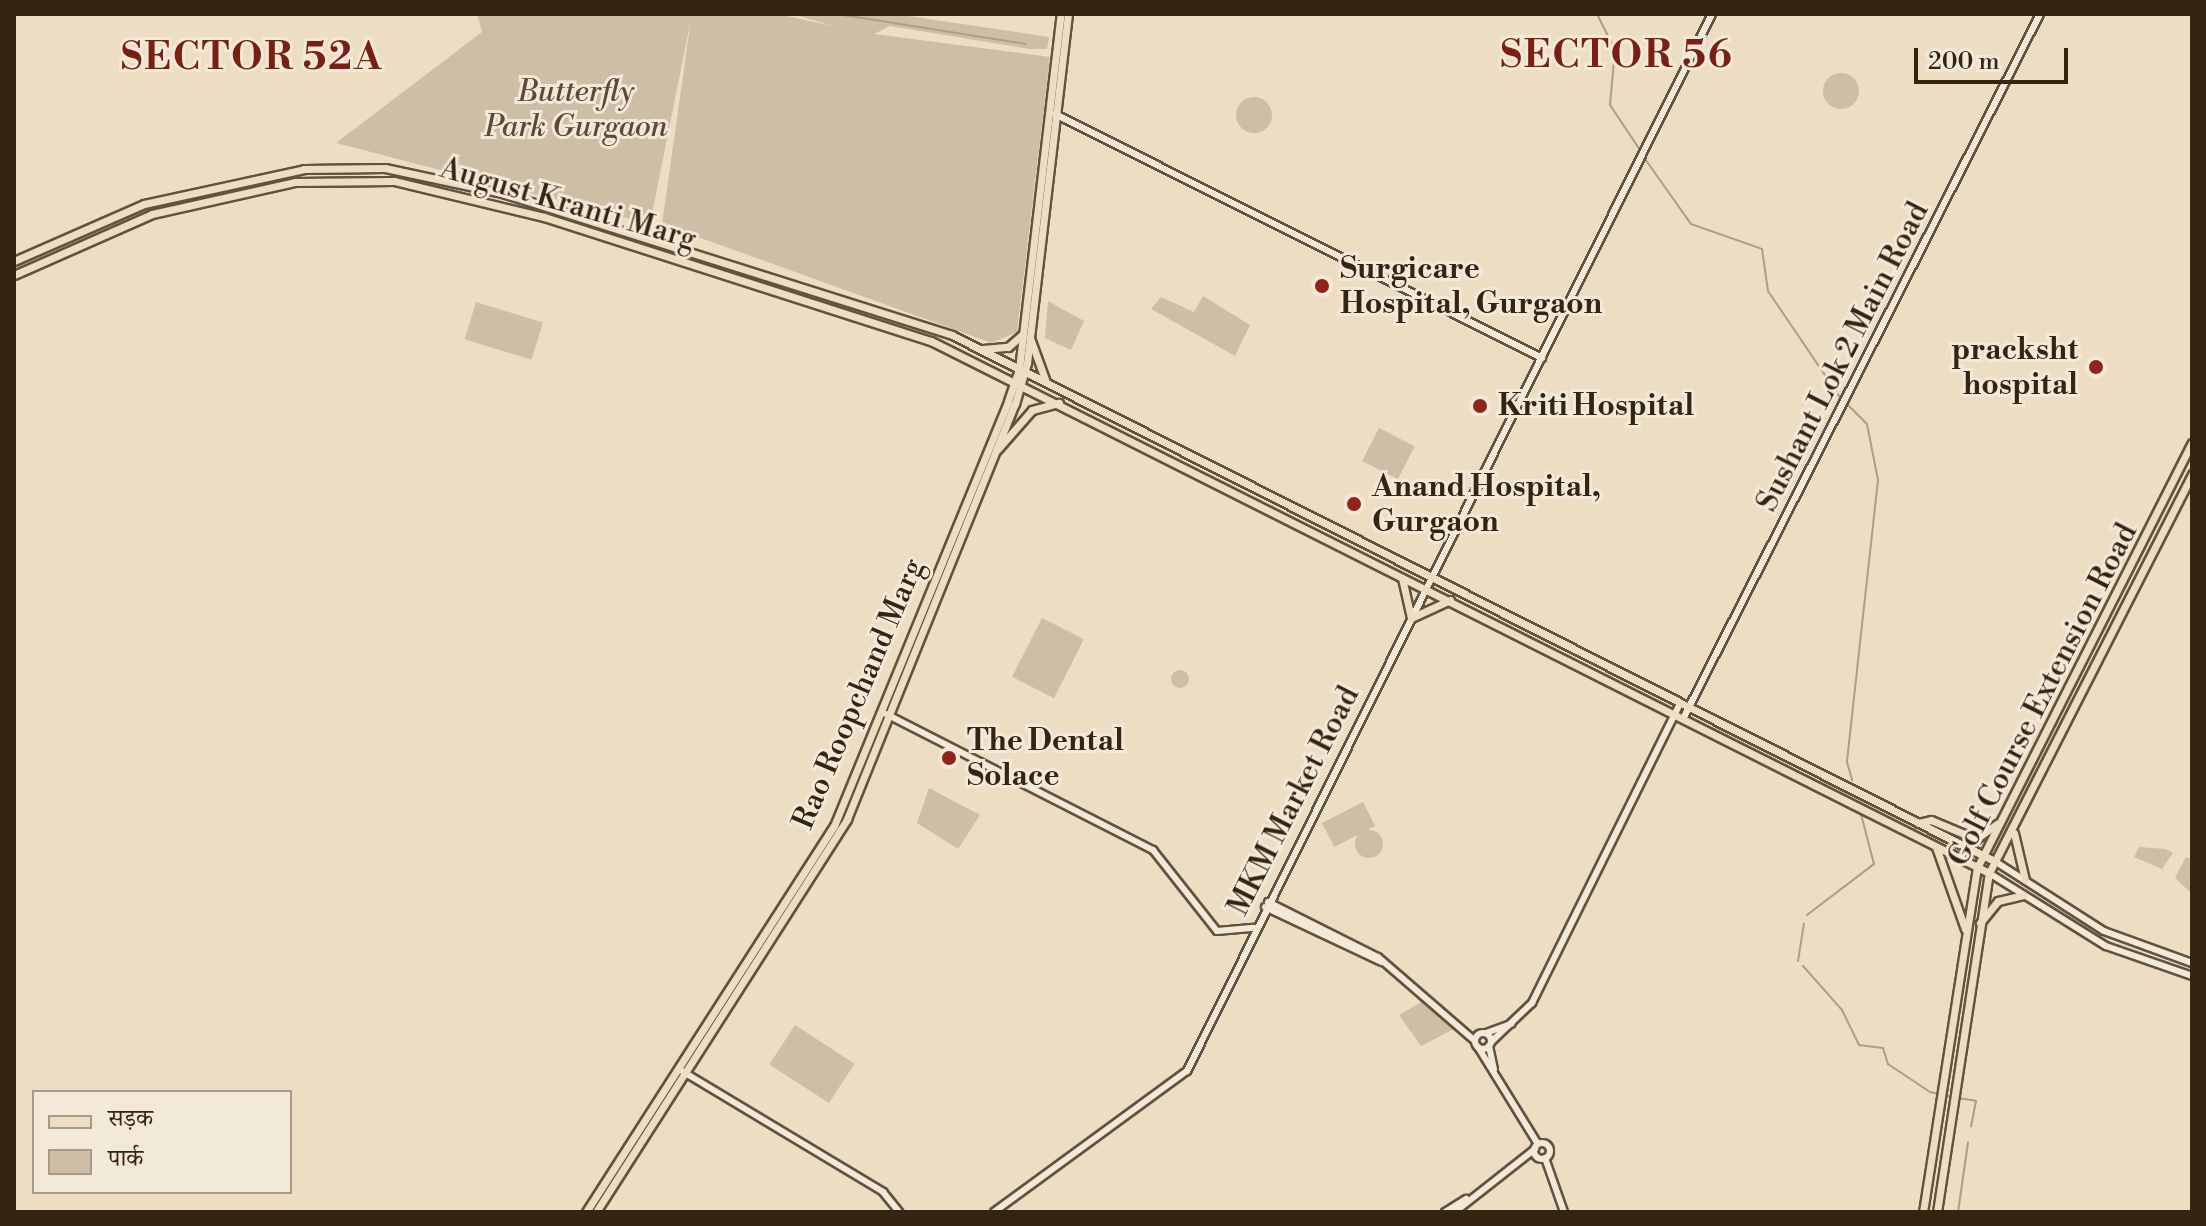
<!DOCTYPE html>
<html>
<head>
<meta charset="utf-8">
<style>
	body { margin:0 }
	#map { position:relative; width:2206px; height:1226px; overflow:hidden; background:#edddc3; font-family:"Libre Bodoni","Noto Serif Devanagari",serif }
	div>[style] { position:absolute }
	.green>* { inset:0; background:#cebea5; transform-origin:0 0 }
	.round { border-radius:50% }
	.stream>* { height:2px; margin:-1px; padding:0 1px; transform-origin:1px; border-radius:1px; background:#ae9e87 }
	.roads { filter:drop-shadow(2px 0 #62523e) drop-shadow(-2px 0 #62523e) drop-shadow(0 2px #62523e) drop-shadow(0 -2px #62523e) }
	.minor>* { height:6px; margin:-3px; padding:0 3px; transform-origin:3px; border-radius:3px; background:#f3e9d8 }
	.minor>.ring { margin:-3px; padding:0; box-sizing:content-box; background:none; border:6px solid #f3e9d8; border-radius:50% }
	.major>* { height:7px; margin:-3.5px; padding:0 3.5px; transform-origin:3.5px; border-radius:3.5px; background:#edddc3 }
	.dots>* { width:22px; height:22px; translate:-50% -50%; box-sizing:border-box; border:4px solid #f3e9d8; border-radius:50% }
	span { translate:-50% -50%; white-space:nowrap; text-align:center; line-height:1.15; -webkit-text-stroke:6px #f3e9d8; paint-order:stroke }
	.park-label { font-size:30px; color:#5a4a37; font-style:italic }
	.street-label { font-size:30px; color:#342412 }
	.poi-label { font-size:30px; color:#342412; font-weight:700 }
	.left { translate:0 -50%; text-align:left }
	.right { translate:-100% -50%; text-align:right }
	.district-label { font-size:38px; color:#7a1f14; font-weight:700; letter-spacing:2px }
	.frame { position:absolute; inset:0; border:16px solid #342412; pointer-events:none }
	.legend { position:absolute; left:32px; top:1090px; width:260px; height:104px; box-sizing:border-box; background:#f3e9d8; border:2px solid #a79a89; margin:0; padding:10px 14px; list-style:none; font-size:24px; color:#342412 }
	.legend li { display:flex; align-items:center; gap:16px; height:40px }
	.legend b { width:40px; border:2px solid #a79a89 }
	.scale { position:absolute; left:1914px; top:48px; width:154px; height:36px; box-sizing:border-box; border:4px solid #342412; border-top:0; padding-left:10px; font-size:24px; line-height:28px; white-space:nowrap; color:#342412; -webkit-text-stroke:6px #f3e9d8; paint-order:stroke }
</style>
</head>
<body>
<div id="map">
	<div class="green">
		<div style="clip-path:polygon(477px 14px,778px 14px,833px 26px,793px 14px,895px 14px,1049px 37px,1047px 49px,1030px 49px,890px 26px,874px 34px,1050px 57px,1017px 332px,992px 343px,662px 224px,691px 19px,650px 224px,336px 143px,482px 32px)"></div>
		<div class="round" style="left:1823px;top:73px;width:36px;height:36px"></div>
		<div class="round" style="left:1236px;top:97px;width:36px;height:36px"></div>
		<div style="clip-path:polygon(1203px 296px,1250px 325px,1235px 356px,1151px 309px,1161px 297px,1194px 312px)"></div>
		<div style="clip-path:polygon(1048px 301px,1084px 321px,1071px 350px,1045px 338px)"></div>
		<div style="left:476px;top:302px;width:70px;height:39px;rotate:17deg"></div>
		<div style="left:1379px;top:428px;width:40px;height:37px;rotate:27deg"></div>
		<div style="left:1042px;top:618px;width:47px;height:66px;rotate:27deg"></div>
		<div class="round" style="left:1171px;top:670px;width:18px;height:18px"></div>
		<div style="clip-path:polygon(929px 788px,980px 815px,958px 849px,917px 823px)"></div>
		<div style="left:1363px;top:802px;width:27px;height:46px;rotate:63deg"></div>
		<div class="round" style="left:1355px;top:830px;width:28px;height:28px"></div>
		<div style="clip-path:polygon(2139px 847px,2165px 849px,2173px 853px,2162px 869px,2134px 857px)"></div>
		<div style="clip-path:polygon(2186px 857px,2192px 860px,2192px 894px,2175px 878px)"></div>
		<div style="clip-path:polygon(1423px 1001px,1454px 1029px,1421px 1046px,1399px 1015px)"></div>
		<div style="left:795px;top:1025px;width:71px;height:47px;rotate:33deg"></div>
	</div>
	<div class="stream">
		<div style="left:837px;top:14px;width:191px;rotate:9deg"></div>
		<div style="left:1597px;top:14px;width:40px;rotate:63.4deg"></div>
		<div style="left:1615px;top:50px;width:55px;rotate:95.2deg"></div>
		<div style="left:1610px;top:105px;width:54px;rotate:56.3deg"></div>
		<div style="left:1643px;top:156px;width:83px;rotate:54.8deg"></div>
		<div style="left:1691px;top:224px;width:75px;rotate:19.4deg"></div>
		<div style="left:1762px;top:249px;width:42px;rotate:81.9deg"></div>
		<div style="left:1768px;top:291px;width:130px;rotate:55.9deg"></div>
		<div style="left:1846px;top:403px;width:30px;rotate:45deg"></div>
		<div style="left:1867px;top:424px;width:57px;rotate:78.9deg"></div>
		<div style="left:1878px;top:480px;width:284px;rotate:96.3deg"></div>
		<div style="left:1847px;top:762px;width:19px;rotate:74deg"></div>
		<div style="left:1807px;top:915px;width:84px;rotate:-37.3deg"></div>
		<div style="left:1874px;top:864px;width:52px;rotate:-104.6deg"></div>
		<div style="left:1798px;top:961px;width:38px;rotate:-81deg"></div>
		<div style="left:1803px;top:966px;width:59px;rotate:48.4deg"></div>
		<div style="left:1842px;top:1010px;width:39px;rotate:64deg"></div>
		<div style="left:1859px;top:1045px;width:24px;rotate:7deg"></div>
		<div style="left:1883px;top:1048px;width:17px;rotate:73deg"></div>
		<div style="left:1888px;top:1064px;width:50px;rotate:33.7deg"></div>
		<div style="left:1930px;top:1092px;width:22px;rotate:13deg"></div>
		<div style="left:1958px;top:1098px;width:18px;rotate:9deg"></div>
		<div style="left:1976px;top:1101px;width:26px;rotate:101deg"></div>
		<div style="left:1958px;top:1212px;width:70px;rotate:-81.8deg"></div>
	</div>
	<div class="roads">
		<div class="minor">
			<div style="left:1055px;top:114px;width:545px;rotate:26.61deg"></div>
			<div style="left:886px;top:714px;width:300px;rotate:27deg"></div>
			<div style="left:1153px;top:850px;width:103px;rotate:51.7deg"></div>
			<div style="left:1217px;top:931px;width:37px;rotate:-5deg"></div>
			<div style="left:1683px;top:719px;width:790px;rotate:-63.14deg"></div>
			<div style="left:1996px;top:862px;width:128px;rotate:32.6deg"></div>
			<div style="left:2104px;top:931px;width:94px;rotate:20deg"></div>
			<div style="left:1989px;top:873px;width:138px;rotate:32deg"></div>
			<div style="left:2106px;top:946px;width:91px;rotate:19.2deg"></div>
			<div style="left:1268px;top:902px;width:123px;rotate:26.6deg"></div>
			<div style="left:1378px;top:957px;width:128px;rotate:40.9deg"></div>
			<div style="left:1265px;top:907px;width:129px;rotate:25.2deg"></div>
			<div class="ring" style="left:1475px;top:1033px;width:10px;height:10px"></div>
			<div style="left:1486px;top:1033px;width:27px;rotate:-20deg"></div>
			<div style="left:1491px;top:1042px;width:57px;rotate:-43.6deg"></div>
			<div style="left:1532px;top:1003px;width:334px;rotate:-63.7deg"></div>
			<div style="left:1489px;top:1046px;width:24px;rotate:78deg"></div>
			<div style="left:1478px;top:1047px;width:114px;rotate:58.3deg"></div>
			<div style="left:682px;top:1071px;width:235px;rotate:31deg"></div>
			<div style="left:883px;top:1192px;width:26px;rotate:51deg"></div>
			<div class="ring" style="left:1534px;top:1143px;width:10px;height:10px"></div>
			<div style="left:1545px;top:1158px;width:57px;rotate:70.6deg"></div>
			<div style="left:994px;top:1212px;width:239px;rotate:-36.2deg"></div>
			<div style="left:1187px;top:1071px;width:1180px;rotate:-63.59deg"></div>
			<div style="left:1445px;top:1212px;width:25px;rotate:-32deg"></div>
			<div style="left:1455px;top:1212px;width:102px;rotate:-38.2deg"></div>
		</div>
		<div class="major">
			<div style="left:14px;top:261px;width:142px;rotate:-23.7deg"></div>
			<div style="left:144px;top:204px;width:164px;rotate:-12.3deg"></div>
			<div style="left:304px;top:169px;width:81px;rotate:-0.7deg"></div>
			<div style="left:385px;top:168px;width:120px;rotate:12.1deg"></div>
			<div style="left:502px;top:193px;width:472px;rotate:17.5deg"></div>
			<div style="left:952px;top:335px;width:1169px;rotate:26.78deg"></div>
			<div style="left:14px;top:275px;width:151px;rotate:-23.8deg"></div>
			<div style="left:152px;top:214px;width:147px;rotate:-12.6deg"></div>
			<div style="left:295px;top:182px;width:99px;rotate:-0.6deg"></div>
			<div style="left:394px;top:181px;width:154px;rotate:13.5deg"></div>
			<div style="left:544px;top:217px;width:406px;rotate:17.8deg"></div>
			<div style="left:931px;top:341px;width:1184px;rotate:26.69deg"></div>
			<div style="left:1030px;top:338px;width:47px;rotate:70deg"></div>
			<div style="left:983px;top:349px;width:25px;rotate:-5deg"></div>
			<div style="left:1008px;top:347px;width:18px;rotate:-41deg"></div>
			<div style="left:997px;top:450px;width:53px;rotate:-48.8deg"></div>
			<div style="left:1032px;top:410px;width:28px;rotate:-15deg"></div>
			<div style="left:1402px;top:578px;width:41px;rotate:77.3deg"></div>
			<div style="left:1411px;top:618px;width:43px;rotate:-24.8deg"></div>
			<div style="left:1918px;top:823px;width:13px;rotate:-13deg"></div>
			<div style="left:1931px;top:820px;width:49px;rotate:22.9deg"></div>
			<div style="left:1976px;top:839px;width:26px;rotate:-36deg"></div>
			<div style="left:2014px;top:833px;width:48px;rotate:76.8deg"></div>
			<div style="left:1936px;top:847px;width:87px;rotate:70.5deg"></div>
			<div style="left:1980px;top:923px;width:28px;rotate:-51deg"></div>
			<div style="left:1998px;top:901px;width:26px;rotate:-13deg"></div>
			<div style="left:586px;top:1212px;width:459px;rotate:-57.3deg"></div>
			<div style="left:834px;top:826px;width:459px;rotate:-67.7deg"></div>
			<div style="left:1008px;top:401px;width:34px;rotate:-71deg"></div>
			<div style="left:1019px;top:369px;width:357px;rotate:-83.3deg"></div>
			<div style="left:596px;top:1212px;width:466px;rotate:-57.4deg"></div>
			<div style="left:847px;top:819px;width:448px;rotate:-68deg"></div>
			<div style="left:1015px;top:404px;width:43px;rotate:-73.7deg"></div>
			<div style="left:1027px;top:363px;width:351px;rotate:-83.3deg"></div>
			<div style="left:1923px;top:1212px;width:348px;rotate:-81.1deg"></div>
			<div style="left:1977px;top:868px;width:476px;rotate:-63.2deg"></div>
			<div style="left:1937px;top:1212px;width:343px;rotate:-81.3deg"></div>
			<div style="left:1989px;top:873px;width:448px;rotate:-63deg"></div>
		</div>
	</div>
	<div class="dots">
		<div style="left:1322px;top:286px;background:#8f2418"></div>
		<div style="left:2096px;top:367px;background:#8f2418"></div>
		<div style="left:1480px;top:406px;background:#8f2418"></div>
		<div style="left:1354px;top:504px;background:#8f2418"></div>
		<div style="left:949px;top:758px;background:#8f2418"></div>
	</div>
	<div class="park-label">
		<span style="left:576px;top:109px">Butterfly<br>Park Gurgaon</span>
	</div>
	<div class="street-label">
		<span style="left:568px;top:204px;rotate:16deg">August Kranti Marg</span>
		<span style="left:1843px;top:357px;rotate:-63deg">Sushant Lok 2 Main Road</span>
		<span style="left:859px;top:694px;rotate:-67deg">Rao Roopchand Marg</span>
		<span style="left:2043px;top:695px;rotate:-63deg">Golf Course Extension Road</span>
		<span style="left:1294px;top:801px;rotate:-63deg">MKM Market Road</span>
	</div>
	<div class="poi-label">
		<span class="left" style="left:1340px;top:286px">Surgicare<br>Hospital, Gurgaon</span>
		<span class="right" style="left:2078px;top:367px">pracksht<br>hospital</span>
		<span class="left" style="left:1498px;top:406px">Kriti Hospital</span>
		<span class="left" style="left:1372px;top:504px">Anand Hospital,<br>Gurgaon</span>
		<span class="left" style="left:967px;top:758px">The Dental<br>Solace</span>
	</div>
	<div class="district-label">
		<span style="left:1617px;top:56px">SECTOR 56</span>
		<span style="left:252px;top:58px">SECTOR 52A</span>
	</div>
	<div class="frame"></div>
	<ul class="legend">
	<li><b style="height:10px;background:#edddc3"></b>सड़क</li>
	<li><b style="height:22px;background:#cebea5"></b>पार्क</li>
	</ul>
	<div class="scale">200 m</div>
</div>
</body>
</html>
